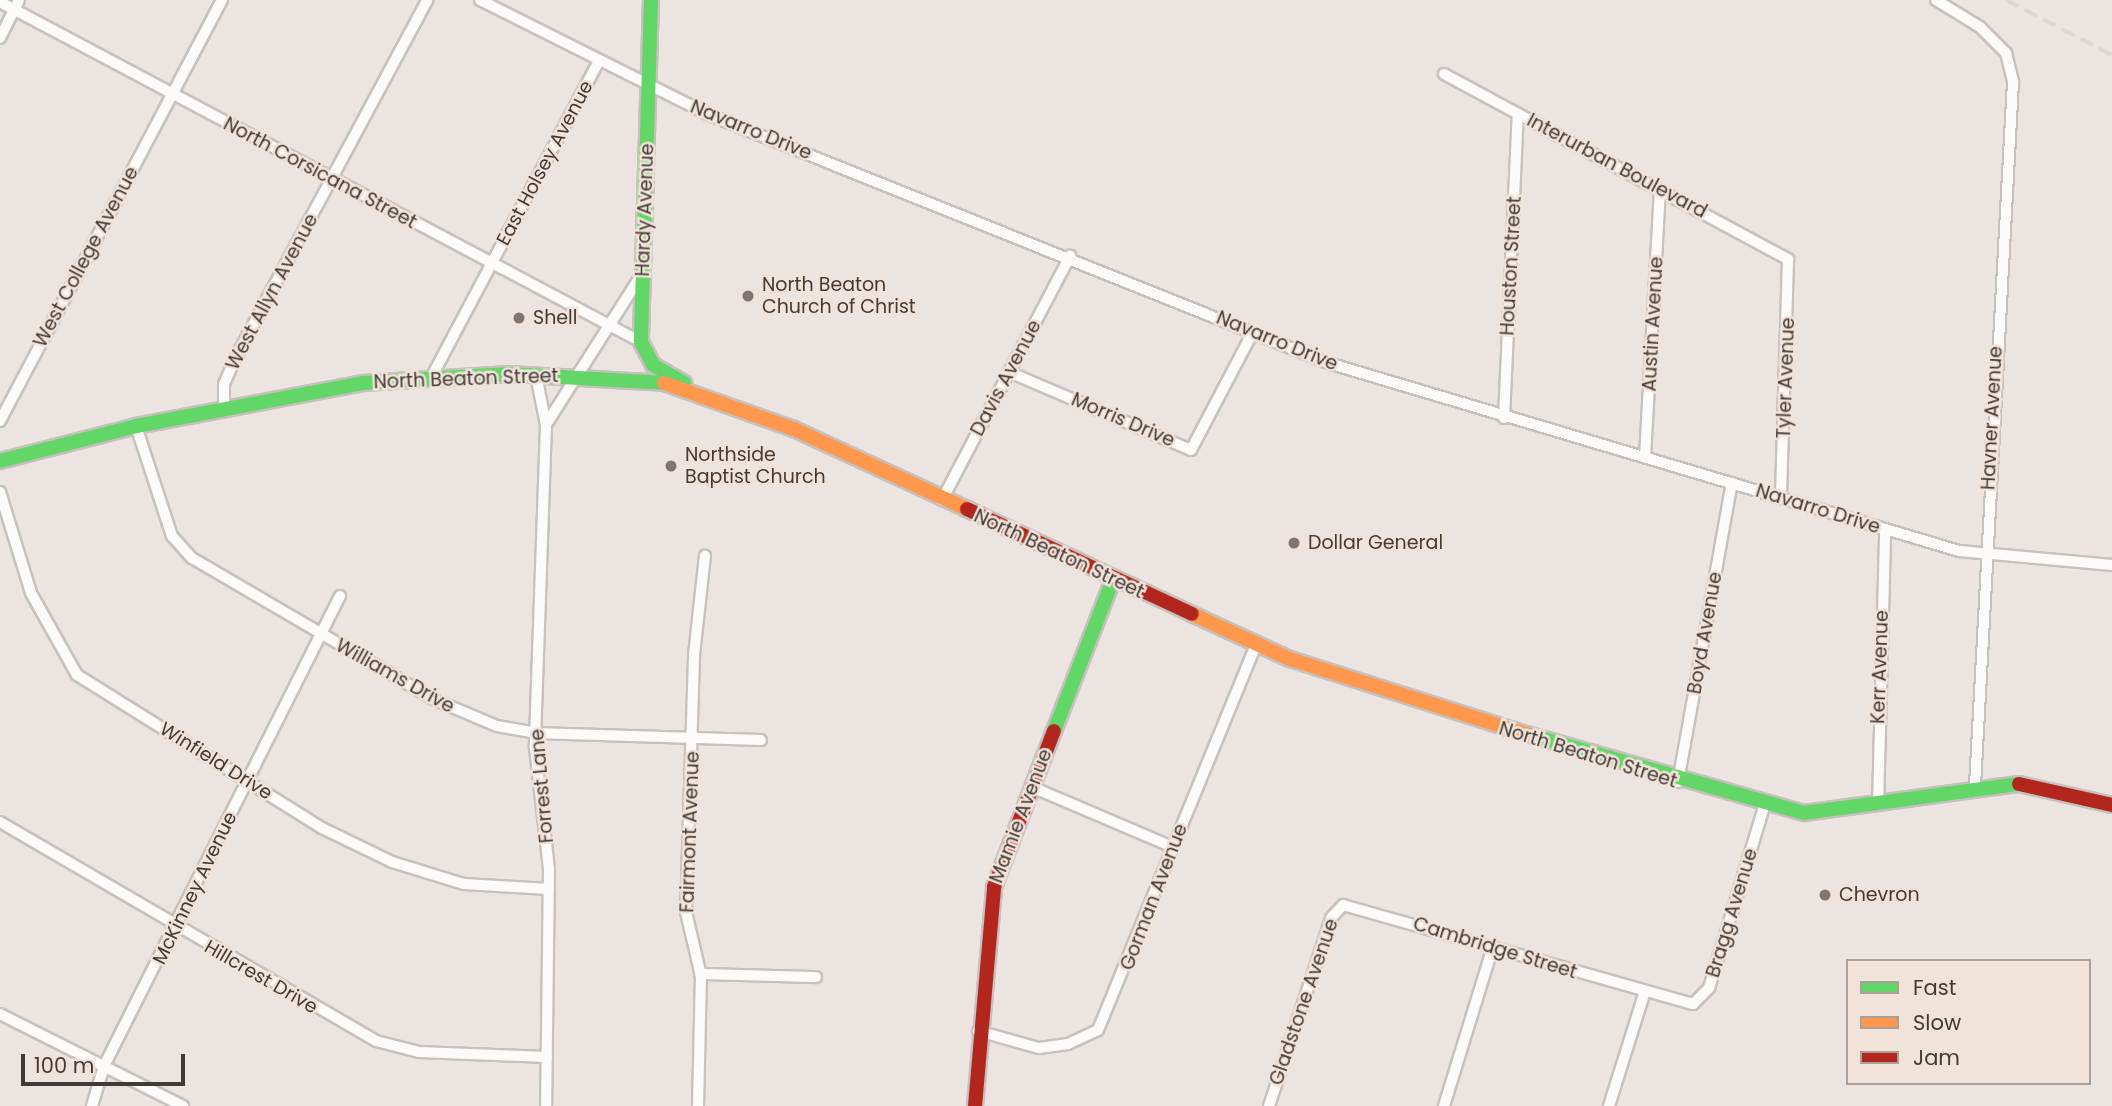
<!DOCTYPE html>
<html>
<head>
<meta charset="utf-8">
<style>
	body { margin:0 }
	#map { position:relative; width:2112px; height:1106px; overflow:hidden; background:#ece4e0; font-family:Poppins,sans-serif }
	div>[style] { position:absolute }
	.roads { filter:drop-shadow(2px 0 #c7c1bd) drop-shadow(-2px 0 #c7c1bd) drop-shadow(0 2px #c7c1bd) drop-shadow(0 -2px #c7c1bd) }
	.street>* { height:10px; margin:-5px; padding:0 5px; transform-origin:5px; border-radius:5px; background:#fcfbfa }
	.fast>* { height:14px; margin:-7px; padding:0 7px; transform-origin:7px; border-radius:7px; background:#63d668 }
	.slow>* { height:14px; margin:-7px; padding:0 7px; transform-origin:7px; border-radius:7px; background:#ff974d }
	.jam>* { height:14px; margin:-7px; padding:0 7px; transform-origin:7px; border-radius:7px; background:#b3261e }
	.rail>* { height:3.5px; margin-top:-1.75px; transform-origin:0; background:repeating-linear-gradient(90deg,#dad8d7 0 14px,transparent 0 21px) }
	.dots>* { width:19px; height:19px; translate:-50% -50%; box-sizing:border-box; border:4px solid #f2e3da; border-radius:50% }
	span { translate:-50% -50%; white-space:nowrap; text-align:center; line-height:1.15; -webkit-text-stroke:5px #f2e3da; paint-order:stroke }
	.street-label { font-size:19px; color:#413b37 }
	.poi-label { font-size:19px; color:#413b37 }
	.left { translate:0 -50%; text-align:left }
	.legend { position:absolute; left:1846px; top:959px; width:245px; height:126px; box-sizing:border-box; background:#f2e3da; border:2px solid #aba099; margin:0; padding:9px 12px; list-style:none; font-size:21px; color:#413b37 }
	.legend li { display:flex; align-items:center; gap:14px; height:35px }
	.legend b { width:35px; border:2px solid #aba099 }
	.scale { position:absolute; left:21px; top:1054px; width:164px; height:32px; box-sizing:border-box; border:4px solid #413b37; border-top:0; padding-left:9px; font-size:21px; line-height:24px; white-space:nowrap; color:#413b37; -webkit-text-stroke:5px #f2e3da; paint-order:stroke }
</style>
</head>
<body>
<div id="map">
	<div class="roads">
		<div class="street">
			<div style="left:480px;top:0;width:259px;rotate:26.6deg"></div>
			<div style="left:712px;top:116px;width:664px;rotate:21.85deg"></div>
			<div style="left:1328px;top:363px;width:658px;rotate:16.59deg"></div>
			<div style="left:1959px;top:551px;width:154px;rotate:5.2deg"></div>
			<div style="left:1936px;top:0;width:52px;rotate:31.5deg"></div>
			<div style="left:1980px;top:27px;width:37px;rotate:45deg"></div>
			<div style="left:2006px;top:53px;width:30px;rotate:76deg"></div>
			<div style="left:2013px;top:82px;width:704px;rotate:93.09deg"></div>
			<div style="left:0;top:2px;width:726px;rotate:27.94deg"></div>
			<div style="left:0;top:38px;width:42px;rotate:-63.4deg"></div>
			<div style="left:1444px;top:74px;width:391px;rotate:28.3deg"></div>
			<div style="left:1788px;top:259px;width:239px;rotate:91.7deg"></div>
			<div style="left:1009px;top:372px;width:198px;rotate:23.2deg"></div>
			<div style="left:1191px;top:450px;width:133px;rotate:-62.3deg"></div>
			<div style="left:536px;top:375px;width:51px;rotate:78.7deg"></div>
			<div style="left:546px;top:425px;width:323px;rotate:92deg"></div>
			<div style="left:535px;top:748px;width:122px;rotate:83.4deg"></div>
			<div style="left:549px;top:869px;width:237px;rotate:90.7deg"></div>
			<div style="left:431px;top:378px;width:359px;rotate:-62.1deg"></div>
			<div style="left:224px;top:407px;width:23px;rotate:-90deg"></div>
			<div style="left:224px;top:384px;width:32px;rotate:-66deg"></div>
			<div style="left:237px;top:355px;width:403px;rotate:-61.8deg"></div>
			<div style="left:1504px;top:418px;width:304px;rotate:-87.4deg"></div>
			<div style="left:0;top:421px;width:476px;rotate:-62.2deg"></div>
			<div style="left:547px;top:423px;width:177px;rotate:-57.5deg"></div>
			<div style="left:136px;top:426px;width:116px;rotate:71.9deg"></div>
			<div style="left:172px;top:536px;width:30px;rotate:48deg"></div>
			<div style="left:192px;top:558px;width:279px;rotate:30.3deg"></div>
			<div style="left:433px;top:699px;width:69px;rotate:22.9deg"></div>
			<div style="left:497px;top:726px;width:39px;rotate:10deg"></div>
			<div style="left:535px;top:733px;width:226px;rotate:1.8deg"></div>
			<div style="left:1645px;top:457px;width:267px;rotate:-86.8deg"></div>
			<div style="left:0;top:492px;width:106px;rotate:72.9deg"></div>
			<div style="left:31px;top:593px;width:94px;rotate:60.7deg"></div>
			<div style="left:77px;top:675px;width:289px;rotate:32deg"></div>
			<div style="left:322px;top:828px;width:78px;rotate:25.9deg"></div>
			<div style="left:392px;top:862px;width:75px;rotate:17deg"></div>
			<div style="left:464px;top:884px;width:85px;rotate:3.4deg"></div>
			<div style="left:942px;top:500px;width:276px;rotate:-62.3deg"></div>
			<div style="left:1678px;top:782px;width:304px;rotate:-79.8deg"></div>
			<div style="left:1032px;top:787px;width:153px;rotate:23.1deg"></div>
			<div style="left:1878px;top:805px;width:276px;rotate:-88.5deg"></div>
			<div style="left:0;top:822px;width:435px;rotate:30.2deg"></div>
			<div style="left:376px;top:1041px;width:44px;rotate:14.3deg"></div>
			<div style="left:419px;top:1052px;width:128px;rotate:2.2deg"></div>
			<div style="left:700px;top:974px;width:116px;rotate:1.5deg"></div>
			<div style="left:0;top:1014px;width:205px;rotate:26.7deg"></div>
			<div style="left:978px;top:1031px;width:63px;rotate:15.6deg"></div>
			<div style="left:1039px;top:1048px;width:29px;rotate:-8deg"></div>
			<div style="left:1068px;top:1044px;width:33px;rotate:-25deg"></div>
			<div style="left:1098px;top:1030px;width:416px;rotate:-67.7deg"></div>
			<div style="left:92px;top:1106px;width:42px;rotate:-73.3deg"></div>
			<div style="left:104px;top:1066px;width:526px;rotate:-63.34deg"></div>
			<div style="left:698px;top:1106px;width:130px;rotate:-88.7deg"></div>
			<div style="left:701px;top:976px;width:66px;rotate:-103.2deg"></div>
			<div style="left:686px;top:912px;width:257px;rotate:-88.2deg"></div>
			<div style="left:694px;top:655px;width:100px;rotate:-83.7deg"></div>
			<div style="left:1269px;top:1106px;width:198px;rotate:-71.7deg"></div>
			<div style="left:1331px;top:918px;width:18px;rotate:-47deg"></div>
			<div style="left:1343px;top:905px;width:364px;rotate:15.8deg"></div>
			<div style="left:1693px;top:1004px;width:23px;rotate:-45deg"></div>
			<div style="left:1709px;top:988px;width:189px;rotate:-73.1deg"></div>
			<div style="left:1444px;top:1106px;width:166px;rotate:-72.9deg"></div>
			<div style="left:1609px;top:1106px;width:117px;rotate:-72.6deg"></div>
		</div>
		<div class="fast">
			<div style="left:651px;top:0;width:342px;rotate:91.7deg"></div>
			<div style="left:641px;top:342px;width:26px;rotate:62deg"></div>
			<div style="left:653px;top:365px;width:36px;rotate:30deg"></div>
			<div style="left:0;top:461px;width:140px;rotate:-14.4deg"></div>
			<div style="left:136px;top:426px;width:232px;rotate:-10.7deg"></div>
			<div style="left:364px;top:383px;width:146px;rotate:-3.5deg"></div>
			<div style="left:510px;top:374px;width:154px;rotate:3.3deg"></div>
			<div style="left:1054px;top:731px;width:162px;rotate:-68.7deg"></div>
			<div style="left:1530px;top:735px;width:285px;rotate:15.9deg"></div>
			<div style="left:1804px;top:813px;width:217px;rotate:-7.7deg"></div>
		</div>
		<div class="slow">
			<div style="left:664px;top:383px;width:138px;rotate:19.5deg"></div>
			<div style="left:794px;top:429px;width:191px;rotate:24.8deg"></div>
			<div style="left:1192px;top:614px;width:108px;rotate:24.7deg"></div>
			<div style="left:1290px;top:659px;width:252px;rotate:17.6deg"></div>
		</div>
		<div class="jam">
			<div style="left:967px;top:509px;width:248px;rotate:25deg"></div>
			<div style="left:2019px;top:784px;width:95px;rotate:12.7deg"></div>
			<div style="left:975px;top:1106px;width:220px;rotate:-85deg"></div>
			<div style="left:994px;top:887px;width:167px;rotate:-69deg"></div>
		</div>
	</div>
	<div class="rail">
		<div style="left:2006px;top:0;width:119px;rotate:27.4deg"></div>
	</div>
	<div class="dots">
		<div style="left:748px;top:296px;background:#7d7672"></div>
		<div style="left:519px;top:318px;background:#7d7672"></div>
		<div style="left:671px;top:466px;background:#7d7672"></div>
		<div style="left:1294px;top:543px;background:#7d7672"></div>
		<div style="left:1825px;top:895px;background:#7d7672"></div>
	</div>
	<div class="street-label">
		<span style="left:751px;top:130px;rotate:22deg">Navarro Drive</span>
		<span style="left:545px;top:163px;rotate:-62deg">East Holsey Avenue</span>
		<span style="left:1617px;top:166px;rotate:28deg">Interurban Boulevard</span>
		<span style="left:320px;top:173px;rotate:28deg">North Corsicana Street</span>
		<span style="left:645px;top:210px;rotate:-88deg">Hardy Avenue</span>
		<span style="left:86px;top:257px;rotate:-62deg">West College Avenue</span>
		<span style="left:1511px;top:266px;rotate:-87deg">Houston Street</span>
		<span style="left:272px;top:292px;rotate:-62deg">West Allyn Avenue</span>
		<span style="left:1653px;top:324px;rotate:-87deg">Austin Avenue</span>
		<span style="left:1277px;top:341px;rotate:22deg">Navarro Drive</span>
		<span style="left:1006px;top:378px;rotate:-62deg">Davis Avenue</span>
		<span style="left:1786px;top:378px;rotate:-88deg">Tyler Avenue</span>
		<span style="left:466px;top:379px;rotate:-2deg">North Beaton Street</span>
		<span style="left:1992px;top:418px;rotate:-87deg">Havner Avenue</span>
		<span style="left:1123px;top:420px;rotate:23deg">Morris Drive</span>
		<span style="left:1818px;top:509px;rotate:17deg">Navarro Drive</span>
		<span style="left:1059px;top:554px;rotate:25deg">North Beaton Street</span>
		<span style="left:1705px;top:633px;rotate:-80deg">Boyd Avenue</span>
		<span style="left:1880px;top:667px;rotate:-88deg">Kerr Avenue</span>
		<span style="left:395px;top:676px;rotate:29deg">Williams Drive</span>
		<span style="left:1588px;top:755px;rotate:17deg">North Beaton Street</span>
		<span style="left:216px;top:761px;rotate:32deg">Winfield Drive</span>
		<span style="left:542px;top:786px;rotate:-95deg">Forrest Lane</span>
		<span style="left:1021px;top:816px;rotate:-69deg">Mamie Avenue</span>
		<span style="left:690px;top:832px;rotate:-88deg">Fairmont Avenue</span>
		<span style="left:195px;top:888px;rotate:-64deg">McKinney Avenue</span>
		<span style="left:1154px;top:897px;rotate:-69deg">Gorman Avenue</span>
		<span style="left:1732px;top:913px;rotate:-73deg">Bragg Avenue</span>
		<span style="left:1495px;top:948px;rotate:17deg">Cambridge Street</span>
		<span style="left:261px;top:977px;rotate:30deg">Hillcrest Drive</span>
		<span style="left:1304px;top:1002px;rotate:-71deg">Gladstone Avenue</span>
	</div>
	<div class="poi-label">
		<span class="left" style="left:762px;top:296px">North Beaton<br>Church of Christ</span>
		<span class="left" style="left:533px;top:318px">Shell</span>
		<span class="left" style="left:685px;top:466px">Northside<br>Baptist Church</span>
		<span class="left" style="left:1308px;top:543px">Dollar General</span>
		<span class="left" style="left:1839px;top:895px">Chevron</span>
	</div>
	<ul class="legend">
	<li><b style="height:9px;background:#63d668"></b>Fast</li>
	<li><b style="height:9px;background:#ff974d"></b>Slow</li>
	<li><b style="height:9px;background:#b3261e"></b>Jam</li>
	</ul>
	<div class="scale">100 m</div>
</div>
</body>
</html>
